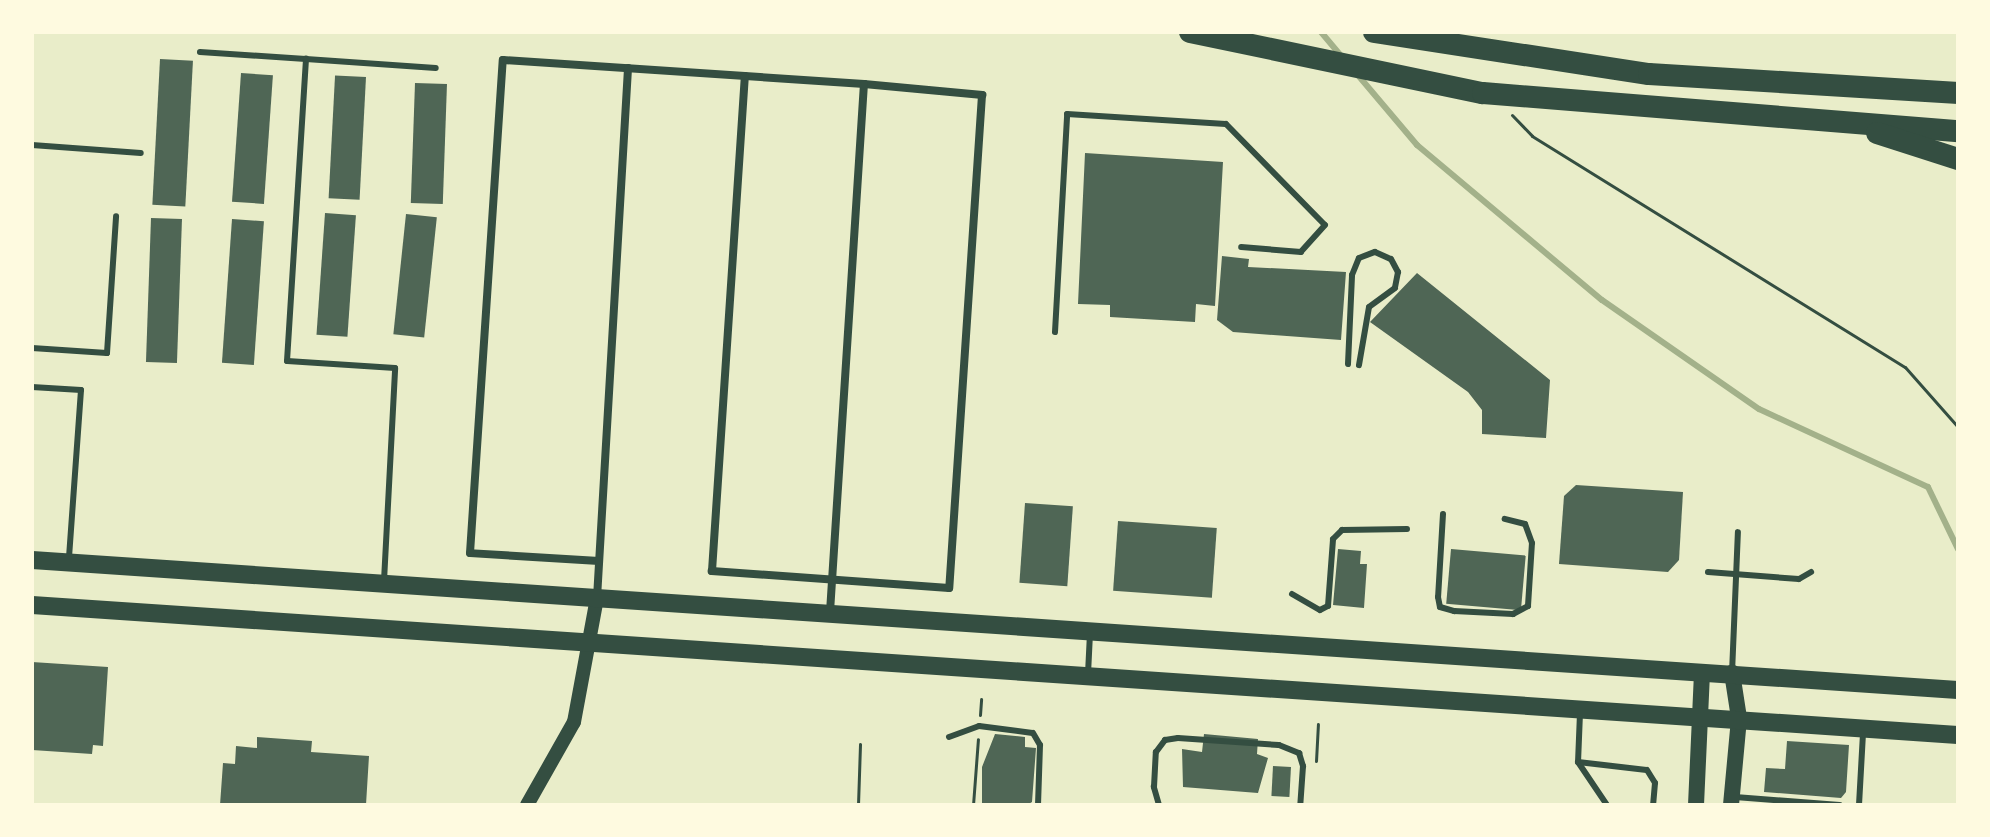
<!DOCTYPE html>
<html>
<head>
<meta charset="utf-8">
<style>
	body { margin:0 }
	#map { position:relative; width:1990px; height:837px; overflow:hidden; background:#e9edc9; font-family:"Source Sans 3",sans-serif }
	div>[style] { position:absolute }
	.stream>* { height:6px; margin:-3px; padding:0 3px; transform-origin:3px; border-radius:3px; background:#a3b18a }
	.building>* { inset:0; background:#4f6655; transform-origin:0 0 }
	.path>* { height:3px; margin:-1.5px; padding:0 1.5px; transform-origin:1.5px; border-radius:1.5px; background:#344e41 }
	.service>* { height:6px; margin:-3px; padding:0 3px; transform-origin:3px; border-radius:3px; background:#344e41 }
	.minor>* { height:8px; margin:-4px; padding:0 4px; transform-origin:4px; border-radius:4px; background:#344e41 }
	.tertiary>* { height:14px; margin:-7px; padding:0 7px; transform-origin:7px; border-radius:7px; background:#344e41 }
	.secondary>* { height:16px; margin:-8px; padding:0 8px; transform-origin:8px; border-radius:8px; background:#344e41 }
	.primary>* { height:18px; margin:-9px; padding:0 9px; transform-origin:9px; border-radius:9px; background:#344e41 }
	.motorway>* { height:22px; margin:-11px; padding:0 11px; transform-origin:11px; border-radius:11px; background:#344e41 }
	span { translate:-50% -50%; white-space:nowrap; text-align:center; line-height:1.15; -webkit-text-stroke:6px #fefae0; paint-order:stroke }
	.frame { position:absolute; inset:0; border:34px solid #fefae0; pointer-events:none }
</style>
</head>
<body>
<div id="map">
	<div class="stream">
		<div style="left:1321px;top:32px;width:33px;rotate:50deg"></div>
		<div style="left:1357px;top:74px;width:93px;rotate:49.8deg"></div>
		<div style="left:1417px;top:145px;width:241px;rotate:40deg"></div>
		<div style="left:1602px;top:300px;width:191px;rotate:34.8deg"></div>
		<div style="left:1759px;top:409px;width:186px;rotate:24.8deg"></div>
		<div style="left:1928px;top:487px;width:69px;rotate:64.2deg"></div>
	</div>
	<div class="building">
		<div style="left:160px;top:59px;width:33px;height:146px;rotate:3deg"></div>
		<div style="left:241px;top:73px;width:32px;height:129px;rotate:4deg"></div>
		<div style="left:366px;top:77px;width:123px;height:31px;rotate:93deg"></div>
		<div style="left:415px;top:83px;width:32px;height:120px;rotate:2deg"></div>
		<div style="clip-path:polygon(1085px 153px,1223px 162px,1215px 306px,1196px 304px,1195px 322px,1110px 317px,1110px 305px,1078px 304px)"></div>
		<div style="left:325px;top:213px;width:31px;height:122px;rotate:4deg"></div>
		<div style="left:406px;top:214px;width:31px;height:121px;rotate:6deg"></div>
		<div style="left:151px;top:218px;width:31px;height:144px;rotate:2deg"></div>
		<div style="left:232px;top:219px;width:32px;height:144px;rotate:4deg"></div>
		<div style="clip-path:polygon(1222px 256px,1249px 259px,1248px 267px,1346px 272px,1341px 340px,1233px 332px,1217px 320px)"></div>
		<div style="clip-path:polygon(1417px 273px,1550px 380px,1546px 438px,1482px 434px,1482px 410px,1468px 392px,1370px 322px)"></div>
		<div style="clip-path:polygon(1576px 485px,1683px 492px,1679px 560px,1668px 572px,1559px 564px,1564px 496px)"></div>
		<div style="left:1025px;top:503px;width:48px;height:80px;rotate:4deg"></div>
		<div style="left:1118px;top:521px;width:99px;height:70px;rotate:4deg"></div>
		<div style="clip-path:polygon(1338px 549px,1361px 551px,1360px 564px,1367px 564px,1364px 608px,1333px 605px)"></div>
		<div style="left:1451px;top:549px;width:75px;height:55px;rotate:5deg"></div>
		<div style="clip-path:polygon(32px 662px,108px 667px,103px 746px,93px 745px,92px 754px,32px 750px)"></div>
		<div style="clip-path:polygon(995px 734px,1025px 737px,1025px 747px,1036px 748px,1032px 802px,1027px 805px,982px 805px,982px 767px)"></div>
		<div style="clip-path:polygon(1204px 734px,1258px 739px,1257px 754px,1268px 758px,1258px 793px,1183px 787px,1182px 749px,1202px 752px)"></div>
		<div style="clip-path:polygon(257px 737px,312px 741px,311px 752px,369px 756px,366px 805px,220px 805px,223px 763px,235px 764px,236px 746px,257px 748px)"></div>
		<div style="clip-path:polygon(1787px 741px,1849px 745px,1846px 792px,1841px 798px,1764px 792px,1766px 768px,1785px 769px)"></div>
		<div style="left:1273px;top:766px;width:18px;height:30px;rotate:3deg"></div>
	</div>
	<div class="path">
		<div style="left:1512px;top:115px;width:29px;rotate:46deg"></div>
		<div style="left:1532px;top:136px;width:439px;rotate:31.8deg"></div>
		<div style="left:1905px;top:367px;width:80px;rotate:48.5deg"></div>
		<div style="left:980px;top:715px;width:16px;rotate:-86deg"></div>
		<div style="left:1316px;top:761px;width:37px;rotate:-87deg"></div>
		<div style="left:858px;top:805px;width:61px;rotate:-88.1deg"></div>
		<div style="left:973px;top:805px;width:66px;rotate:-85.7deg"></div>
	</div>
	<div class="service">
		<div style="left:200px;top:52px;width:106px;rotate:3.8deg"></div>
		<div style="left:32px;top:145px;width:109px;rotate:4.2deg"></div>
		<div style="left:1055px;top:332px;width:218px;rotate:-86.8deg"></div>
		<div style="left:1067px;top:114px;width:159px;rotate:3.6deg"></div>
		<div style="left:1226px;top:124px;width:141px;rotate:45.6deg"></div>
		<div style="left:1325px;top:225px;width:36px;rotate:132deg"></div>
		<div style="left:1301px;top:252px;width:60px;rotate:-175.2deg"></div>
		<div style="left:32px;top:348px;width:75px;rotate:3.8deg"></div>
		<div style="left:107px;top:353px;width:137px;rotate:-86.2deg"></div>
		<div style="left:1348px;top:364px;width:89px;rotate:-87.4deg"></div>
		<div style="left:1352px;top:275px;width:18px;rotate:-68deg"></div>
		<div style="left:1359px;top:258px;width:17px;rotate:-21deg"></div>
		<div style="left:1375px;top:252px;width:17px;rotate:24deg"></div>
		<div style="left:1391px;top:259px;width:15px;rotate:62deg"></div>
		<div style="left:1398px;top:272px;width:16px;rotate:101deg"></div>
		<div style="left:1395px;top:288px;width:32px;rotate:144deg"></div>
		<div style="left:1369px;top:307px;width:59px;rotate:99.8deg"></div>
		<div style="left:32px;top:387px;width:49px;rotate:3.5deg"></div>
		<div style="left:81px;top:390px;width:169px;rotate:94.1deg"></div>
		<div style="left:1443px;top:514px;width:83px;rotate:93.4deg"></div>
		<div style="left:1438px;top:597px;width:10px;rotate:79deg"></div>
		<div style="left:1440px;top:607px;width:15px;rotate:16deg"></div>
		<div style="left:1454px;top:611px;width:59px;rotate:2.9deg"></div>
		<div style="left:1513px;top:614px;width:17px;rotate:-28deg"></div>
		<div style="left:1528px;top:606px;width:63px;rotate:-86.4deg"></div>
		<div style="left:1532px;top:543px;width:20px;rotate:-110deg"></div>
		<div style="left:1525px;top:524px;width:21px;rotate:-166deg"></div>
		<div style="left:1708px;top:572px;width:91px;rotate:4.4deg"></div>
		<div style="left:1799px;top:579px;width:14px;rotate:-30deg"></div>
		<div style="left:384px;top:581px;width:213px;rotate:-87deg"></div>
		<div style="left:395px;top:368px;width:108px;rotate:-176.3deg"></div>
		<div style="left:287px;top:361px;width:303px;rotate:-86.4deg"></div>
		<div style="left:306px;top:59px;width:130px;rotate:4deg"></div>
		<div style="left:1292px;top:594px;width:32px;rotate:30deg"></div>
		<div style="left:1320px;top:610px;width:9px;rotate:-27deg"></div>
		<div style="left:1328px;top:606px;width:67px;rotate:-85.7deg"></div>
		<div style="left:1333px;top:539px;width:13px;rotate:-45deg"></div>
		<div style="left:1342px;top:530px;width:65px;rotate:-0.9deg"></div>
		<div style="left:1732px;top:673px;width:141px;rotate:-87.6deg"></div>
		<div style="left:1088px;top:674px;width:41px;rotate:-87.2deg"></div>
		<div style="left:1580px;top:713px;width:49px;rotate:92.3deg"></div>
		<div style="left:1578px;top:762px;width:52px;rotate:56deg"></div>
		<div style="left:949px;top:737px;width:32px;rotate:-20deg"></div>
		<div style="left:979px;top:726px;width:54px;rotate:7.4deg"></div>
		<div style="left:1033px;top:733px;width:14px;rotate:60deg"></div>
		<div style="left:1040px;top:745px;width:60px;rotate:91.9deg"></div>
		<div style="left:1578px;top:762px;width:69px;rotate:6.6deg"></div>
		<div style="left:1647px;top:770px;width:15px;rotate:58deg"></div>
		<div style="left:1655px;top:783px;width:22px;rotate:95deg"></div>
		<div style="left:1735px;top:797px;width:105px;rotate:4.4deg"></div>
		<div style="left:1159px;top:805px;width:19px;rotate:-106deg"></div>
		<div style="left:1154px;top:787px;width:35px;rotate:-87deg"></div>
		<div style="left:1156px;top:752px;width:15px;rotate:-53deg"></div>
		<div style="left:1165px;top:740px;width:13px;rotate:-9deg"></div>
		<div style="left:1178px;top:738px;width:101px;rotate:4deg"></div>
		<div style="left:1279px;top:745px;width:22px;rotate:22deg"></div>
		<div style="left:1299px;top:753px;width:14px;rotate:73deg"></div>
		<div style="left:1303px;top:766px;width:39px;rotate:94deg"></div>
		<div style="left:1859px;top:805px;width:72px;rotate:-86.8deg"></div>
	</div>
	<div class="minor">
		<div style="left:599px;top:561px;width:129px;rotate:-176.5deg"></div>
		<div style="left:470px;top:553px;width:494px;rotate:-86.2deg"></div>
		<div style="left:503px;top:60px;width:362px;rotate:3.8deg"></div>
		<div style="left:864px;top:84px;width:119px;rotate:5.3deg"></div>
		<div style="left:982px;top:95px;width:494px;rotate:93.8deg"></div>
		<div style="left:949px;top:588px;width:238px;rotate:-175.9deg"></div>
		<div style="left:712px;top:571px;width:496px;rotate:-86.2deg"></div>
		<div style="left:597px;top:598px;width:531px;rotate:-86.65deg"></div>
		<div style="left:830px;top:612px;width:529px;rotate:-86.32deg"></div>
	</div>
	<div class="tertiary">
		<div style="left:527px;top:805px;width:95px;rotate:-60.5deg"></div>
		<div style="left:574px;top:722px;width:126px;rotate:-79.5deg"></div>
	</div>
	<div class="secondary">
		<div style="left:1696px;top:805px;width:133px;rotate:-87.4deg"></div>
		<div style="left:1731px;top:805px;width:87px;rotate:-84.7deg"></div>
		<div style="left:1739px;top:718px;width:46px;rotate:-98.8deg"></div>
	</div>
	<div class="primary">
		<div style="left:32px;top:560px;width:1930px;rotate:3.86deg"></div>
		<div style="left:32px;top:605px;width:1930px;rotate:3.86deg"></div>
	</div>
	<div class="motorway">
		<div style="left:1190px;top:32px;width:299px;rotate:11.8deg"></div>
		<div style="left:1483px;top:93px;width:477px;rotate:4.6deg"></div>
		<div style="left:1374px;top:32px;width:278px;rotate:8.7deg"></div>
		<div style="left:1649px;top:74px;width:310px;rotate:3.5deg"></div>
		<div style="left:1877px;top:133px;width:85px;rotate:17.8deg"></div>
	</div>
	<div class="frame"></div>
</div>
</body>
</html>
